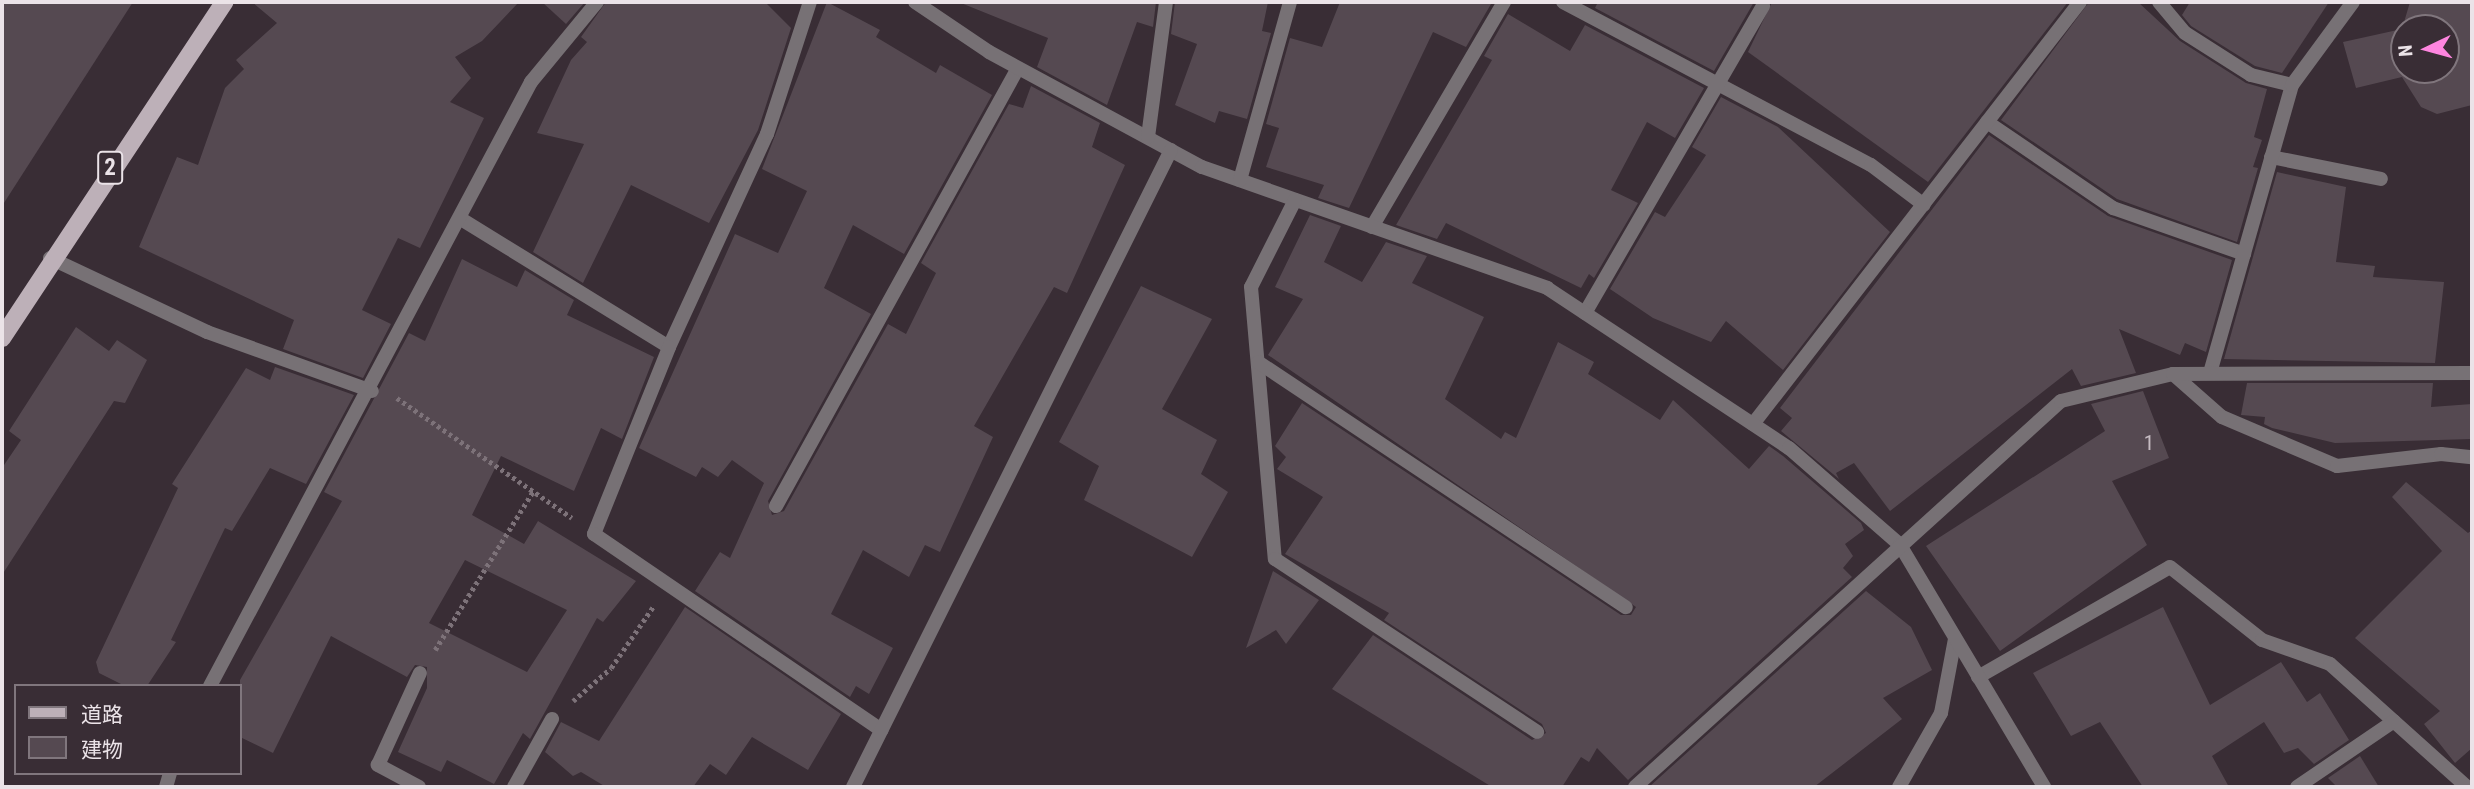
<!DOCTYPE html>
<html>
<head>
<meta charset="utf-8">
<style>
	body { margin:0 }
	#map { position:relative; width:2474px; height:789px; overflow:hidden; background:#392d35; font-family:"Roboto Condensed","Noto Sans JP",sans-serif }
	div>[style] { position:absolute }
	.building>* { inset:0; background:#554951 }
	.path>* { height:4.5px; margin-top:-2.25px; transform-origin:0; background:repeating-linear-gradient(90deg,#7d7279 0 3.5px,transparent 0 7px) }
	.service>* { height:14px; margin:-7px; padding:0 7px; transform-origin:7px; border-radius:7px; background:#777175 }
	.minor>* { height:14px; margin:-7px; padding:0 7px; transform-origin:7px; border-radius:7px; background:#777175 }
	.tertiary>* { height:14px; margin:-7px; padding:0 7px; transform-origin:7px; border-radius:7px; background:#777175 }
	.primary>* { height:18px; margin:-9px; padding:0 9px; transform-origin:9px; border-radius:9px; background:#bdb0b8 }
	span { translate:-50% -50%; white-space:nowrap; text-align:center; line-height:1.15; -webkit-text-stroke:7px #392d35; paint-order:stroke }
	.number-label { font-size:21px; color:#c6bcc2 }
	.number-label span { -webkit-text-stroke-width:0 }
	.shield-label span { padding:2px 5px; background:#392d35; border:2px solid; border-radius:5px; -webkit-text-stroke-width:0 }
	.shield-label { font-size:23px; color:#ebe3e8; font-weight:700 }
	.frame { position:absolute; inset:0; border:4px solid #ebe3e8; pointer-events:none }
	.legend { position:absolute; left:14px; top:684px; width:228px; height:91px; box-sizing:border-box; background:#392d35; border:2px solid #80767d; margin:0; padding:9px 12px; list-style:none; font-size:21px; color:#ebe3e8 }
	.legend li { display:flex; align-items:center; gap:14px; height:35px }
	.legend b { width:35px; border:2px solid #80767d }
	.north { position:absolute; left:2390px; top:14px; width:70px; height:70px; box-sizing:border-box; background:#392d35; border:2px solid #80767d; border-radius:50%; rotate:265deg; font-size:19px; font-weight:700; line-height:28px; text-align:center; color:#ebe3e8 }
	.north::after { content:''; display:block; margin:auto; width:24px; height:32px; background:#fe85df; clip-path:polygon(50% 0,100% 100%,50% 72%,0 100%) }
</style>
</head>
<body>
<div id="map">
	<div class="building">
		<div style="clip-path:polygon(2px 2px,133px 2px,2px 206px)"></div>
		<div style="clip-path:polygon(252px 2px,519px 2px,482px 41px,455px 57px,471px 78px,450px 102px,484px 118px,420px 248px,398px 238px,362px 310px,391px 324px,363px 378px,283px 349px,294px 320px,139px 247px,177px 157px,198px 165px,225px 88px,244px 69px,236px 60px,277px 23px)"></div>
		<div style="clip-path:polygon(542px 2px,585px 2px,566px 24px)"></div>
		<div style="clip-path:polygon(606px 2px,765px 2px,791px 28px,758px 130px,709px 223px,631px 185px,583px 283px,533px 252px,584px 144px,537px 133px,571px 60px,587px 42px,581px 37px)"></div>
		<div style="clip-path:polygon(827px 2px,880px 30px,876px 37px,936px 73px,940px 65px,992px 95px,904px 254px,853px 225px,824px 288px,871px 314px,768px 501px,772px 515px,784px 511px,888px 324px,906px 334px,936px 273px,921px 263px,1009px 104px,1023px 108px,1031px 86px,1100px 123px,1092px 147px,1125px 165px,1067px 293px,1054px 287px,974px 426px,993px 437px,940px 552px,925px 545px,909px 577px,863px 550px,831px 614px,893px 648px,869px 694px,856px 686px,850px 697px,695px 591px,720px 552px,730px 558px,764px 483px,732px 460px,718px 477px,702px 467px,696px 477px,639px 448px,735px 234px,778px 253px,807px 191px,762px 169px)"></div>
		<div style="clip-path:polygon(1156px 2px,1153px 27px,1137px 22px,1107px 105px,1037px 67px,1048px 38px,961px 3px)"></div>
		<div style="clip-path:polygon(1175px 2px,1268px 2px,1262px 31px,1271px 33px,1247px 119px,1219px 111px,1215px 123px,1175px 105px,1197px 44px,1171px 34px)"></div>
		<div style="clip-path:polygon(1340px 2px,1491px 4px,1466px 47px,1433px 32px,1349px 208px,1318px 198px,1324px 185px,1266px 167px,1279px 128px,1266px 124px,1290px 38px,1322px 47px)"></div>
		<div style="clip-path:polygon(1598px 2px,1754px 2px,1714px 71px,1595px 8px)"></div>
		<div style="clip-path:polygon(1772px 2px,2068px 2px,1928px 182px,1748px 52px)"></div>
		<div style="clip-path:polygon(2089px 2px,2138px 2px,2180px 41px,2246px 83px,2267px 89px,2254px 137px,2262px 140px,2253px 167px,2258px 168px,2237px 242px,2117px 199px,2001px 120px)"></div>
		<div style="clip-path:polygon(2190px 2px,2329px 2px,2282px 73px,2255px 66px,2191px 26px,2182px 15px)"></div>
		<div style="clip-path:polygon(evenodd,2410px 2px,2472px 2px,2472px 105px,2437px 114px,2421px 107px,2402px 77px,2356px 88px,2343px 42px,2402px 29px,2410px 2px,2404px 28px,2446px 28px,2446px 70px,2404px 70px,2404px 28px)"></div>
		<div style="clip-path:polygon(1508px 14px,1570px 51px,1585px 25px,1704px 88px,1675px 138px,1647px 122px,1611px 190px,1638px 203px,1594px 278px,1589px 274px,1581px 288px,1446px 223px,1437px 239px,1396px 225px,1492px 60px,1484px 56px)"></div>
		<div style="clip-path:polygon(1721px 97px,1778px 127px,1890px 232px,1783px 370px,1726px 321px,1711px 342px,1653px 318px,1610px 289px,1655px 212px,1665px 217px,1706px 155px,1692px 147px)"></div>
		<div style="clip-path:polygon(1989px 135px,2108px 216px,2232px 260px,2206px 352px,2185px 343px,2180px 355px,2119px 329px,2136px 373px,2081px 386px,2072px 369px,1890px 511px,1854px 463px,1836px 473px,1839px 479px,1781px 431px,1792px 418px,1780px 408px)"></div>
		<div style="clip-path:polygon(2277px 172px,2346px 187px,2336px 262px,2375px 266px,2373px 277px,2444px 282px,2435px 363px,2224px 359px)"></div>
		<div style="clip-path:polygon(1310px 215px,1341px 226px,1324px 262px,1362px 282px,1386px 242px,1427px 256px,1412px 283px,1484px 317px,1445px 399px,1501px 439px,1505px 432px,1516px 438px,1558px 342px,1594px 362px,1588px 374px,1660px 420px,1673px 400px,1749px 469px,1769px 446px,1783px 456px,1861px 523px,1864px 530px,1845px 544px,1853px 556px,1843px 568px,1852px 577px,1628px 780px,1597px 748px,1589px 762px,1581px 757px,1562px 787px,1492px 787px,1332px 689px,1373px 635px,1532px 740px,1546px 733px,1542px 724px,1384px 620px,1389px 613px,1285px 554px,1323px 497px,1277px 469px,1286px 457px,1275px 446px,1302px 403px,1621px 615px,1631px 615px,1636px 607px,1268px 355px,1303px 299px,1275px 287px)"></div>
		<div style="clip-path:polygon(evenodd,462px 259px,517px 287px,525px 270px,574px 300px,567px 315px,654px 357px,622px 439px,601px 428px,574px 491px,501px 456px,472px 515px,524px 544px,538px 521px,636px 581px,603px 622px,597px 618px,530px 739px,523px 733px,494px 784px,447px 760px,441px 772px,398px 752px,427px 688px,427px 667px,415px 665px,407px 677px,331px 636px,273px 753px,240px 737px,240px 680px,342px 501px,324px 492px,409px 333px,425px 341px,462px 259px,465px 560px,567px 610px,527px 672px,429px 623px,465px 560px)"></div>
		<div style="clip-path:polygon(1141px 286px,1212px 319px,1162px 409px,1217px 440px,1201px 474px,1228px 492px,1192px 557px,1084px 500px,1099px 466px,1059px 442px)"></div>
		<div style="clip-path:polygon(76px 327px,109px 351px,117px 340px,147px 360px,125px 403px,114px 401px,2px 575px,2px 468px,21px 440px,9px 431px)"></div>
		<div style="clip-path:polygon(275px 367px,354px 395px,306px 484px,270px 468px,232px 531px,225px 528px,171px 640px,176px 642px,147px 686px,125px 686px,99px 673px,96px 662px,178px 488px,172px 484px,246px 368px,270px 380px)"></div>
		<div style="clip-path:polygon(2247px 383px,2433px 383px,2431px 407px,2472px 404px,2472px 439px,2335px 443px,2272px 428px,2264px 424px,2265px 417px,2241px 415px)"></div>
		<div style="clip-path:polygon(2143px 391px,2169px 458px,2112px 481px,2147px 545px,2000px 651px,1926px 546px,2105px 431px,2091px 404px)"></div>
		<div style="clip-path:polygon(2406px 482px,2468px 533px,2472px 530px,2472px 748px,2455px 763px,2424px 724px,2440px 711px,2355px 638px,2442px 551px,2392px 497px)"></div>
		<div style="clip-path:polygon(1273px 571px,1319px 600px,1286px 644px,1276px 630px,1246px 648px)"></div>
		<div style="clip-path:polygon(1866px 591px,1911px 627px,1932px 670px,1883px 698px,1902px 719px,1814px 787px,1649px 787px)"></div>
		<div style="clip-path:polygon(685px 607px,841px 714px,808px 770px,752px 737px,726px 775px,710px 764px,693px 787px,606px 787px,581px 772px,573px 776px,545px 752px,561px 722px,599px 741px)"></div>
		<div style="clip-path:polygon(2163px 607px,2210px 705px,2281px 662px,2307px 702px,2320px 693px,2349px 740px,2314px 764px,2298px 748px,2284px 753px,2264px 722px,2212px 756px,2229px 787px,2143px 787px,2100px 722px,2071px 736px,2033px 673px)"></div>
		<div style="clip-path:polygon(2360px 756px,2379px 787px,2337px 787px,2328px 778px)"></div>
	</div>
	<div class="path">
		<div style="left:397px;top:398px;width:212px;rotate:34.4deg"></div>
		<div style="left:435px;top:650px;width:188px;rotate:-58.3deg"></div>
		<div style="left:573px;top:701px;width:50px;rotate:-41deg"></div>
		<div style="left:611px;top:668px;width:74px;rotate:-55.5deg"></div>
	</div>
	<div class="service">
		<div style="left:1563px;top:2px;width:348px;rotate:27.9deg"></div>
		<div style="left:1871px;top:165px;width:66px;rotate:37deg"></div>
		<div style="left:2159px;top:2px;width:40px;rotate:50deg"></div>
		<div style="left:2185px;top:33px;width:78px;rotate:32.5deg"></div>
		<div style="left:2251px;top:75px;width:42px;rotate:13.7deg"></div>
		<div style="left:1987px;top:122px;width:153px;rotate:34.3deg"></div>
		<div style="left:2113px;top:208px;width:139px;rotate:19.3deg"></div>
		<div style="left:2271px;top:157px;width:112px;rotate:11.3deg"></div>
		<div style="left:461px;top:219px;width:244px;rotate:31.6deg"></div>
		<div style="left:669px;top:347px;width:234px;rotate:-65.3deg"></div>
		<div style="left:767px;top:134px;width:139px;rotate:-72deg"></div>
		<div style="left:1372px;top:227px;width:261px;rotate:-59.6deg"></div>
		<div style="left:1585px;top:313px;width:355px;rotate:-59.9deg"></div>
		<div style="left:1753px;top:424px;width:534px;rotate:-52.23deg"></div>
		<div style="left:776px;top:506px;width:500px;rotate:-61.08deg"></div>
		<div style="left:594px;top:534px;width:201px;rotate:-68.1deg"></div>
		<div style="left:1978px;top:677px;width:221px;rotate:-29.8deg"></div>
		<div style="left:2170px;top:567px;width:117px;rotate:38.4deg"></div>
		<div style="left:2262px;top:640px;width:72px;rotate:19.4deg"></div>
		<div style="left:2330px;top:664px;width:184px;rotate:41.9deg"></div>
		<div style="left:419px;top:787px;width:47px;rotate:-151.8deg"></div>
		<div style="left:378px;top:765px;width:101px;rotate:-65.5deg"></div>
		<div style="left:514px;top:787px;width:78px;rotate:-60.8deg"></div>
		<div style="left:2297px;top:787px;width:117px;rotate:-34.2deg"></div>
	</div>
	<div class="minor">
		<div style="left:915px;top:2px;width:89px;rotate:34deg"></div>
		<div style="left:989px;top:52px;width:242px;rotate:28.4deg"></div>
		<div style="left:1202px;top:167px;width:366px;rotate:19.3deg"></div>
		<div style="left:1547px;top:288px;width:290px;rotate:33.5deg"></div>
		<div style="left:1789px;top:448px;width:147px;rotate:41.1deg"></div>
		<div style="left:1148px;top:137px;width:136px;rotate:-82.4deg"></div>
		<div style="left:1240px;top:180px;width:185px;rotate:-74.3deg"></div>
		<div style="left:1295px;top:200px;width:97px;rotate:116.8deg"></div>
		<div style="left:1251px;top:287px;width:273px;rotate:85deg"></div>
		<div style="left:1275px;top:559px;width:314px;rotate:33.4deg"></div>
		<div style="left:50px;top:258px;width:174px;rotate:25.2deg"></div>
		<div style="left:207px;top:332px;width:175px;rotate:19.7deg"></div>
		<div style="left:1258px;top:362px;width:442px;rotate:33.7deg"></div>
		<div style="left:2210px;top:373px;width:299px;rotate:-74.1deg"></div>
		<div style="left:2292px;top:85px;width:103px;rotate:-53.7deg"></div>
		<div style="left:2173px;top:374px;width:65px;rotate:41.3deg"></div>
		<div style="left:2222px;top:417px;width:125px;rotate:23.1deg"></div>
		<div style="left:2337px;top:466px;width:105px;rotate:-6.6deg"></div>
		<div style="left:2441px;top:454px;width:31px;rotate:6deg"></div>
		<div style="left:594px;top:534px;width:348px;rotate:34.3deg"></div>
		<div style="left:210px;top:686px;width:684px;rotate:-62.01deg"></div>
		<div style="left:531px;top:82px;width:104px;rotate:-50.5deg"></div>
		<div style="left:166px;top:787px;width:15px;rotate:-74deg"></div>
		<div style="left:853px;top:787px;width:712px;rotate:-63.47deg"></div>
		<div style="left:1899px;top:787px;width:85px;rotate:-60.4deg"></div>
		<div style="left:1941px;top:713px;width:75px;rotate:-79.3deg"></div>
	</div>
	<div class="tertiary">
		<div style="left:1900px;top:545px;width:282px;rotate:59.2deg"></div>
		<div style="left:1635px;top:787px;width:575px;rotate:-42.18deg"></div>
		<div style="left:2061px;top:401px;width:115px;rotate:-13.6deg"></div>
		<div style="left:2173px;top:374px;width:299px;rotate:-0.2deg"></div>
	</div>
	<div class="primary">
		<div style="left:2px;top:338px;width:403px;rotate:-56.5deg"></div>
	</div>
	<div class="number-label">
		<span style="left:2149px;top:443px">1</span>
	</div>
	<div class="shield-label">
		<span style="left:110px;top:168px">2</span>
	</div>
	<div class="frame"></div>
	<ul class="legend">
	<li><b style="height:9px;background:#bdb0b8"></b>道路</li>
	<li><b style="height:19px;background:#554951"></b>建物</li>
	</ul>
	<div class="north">N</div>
</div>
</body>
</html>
